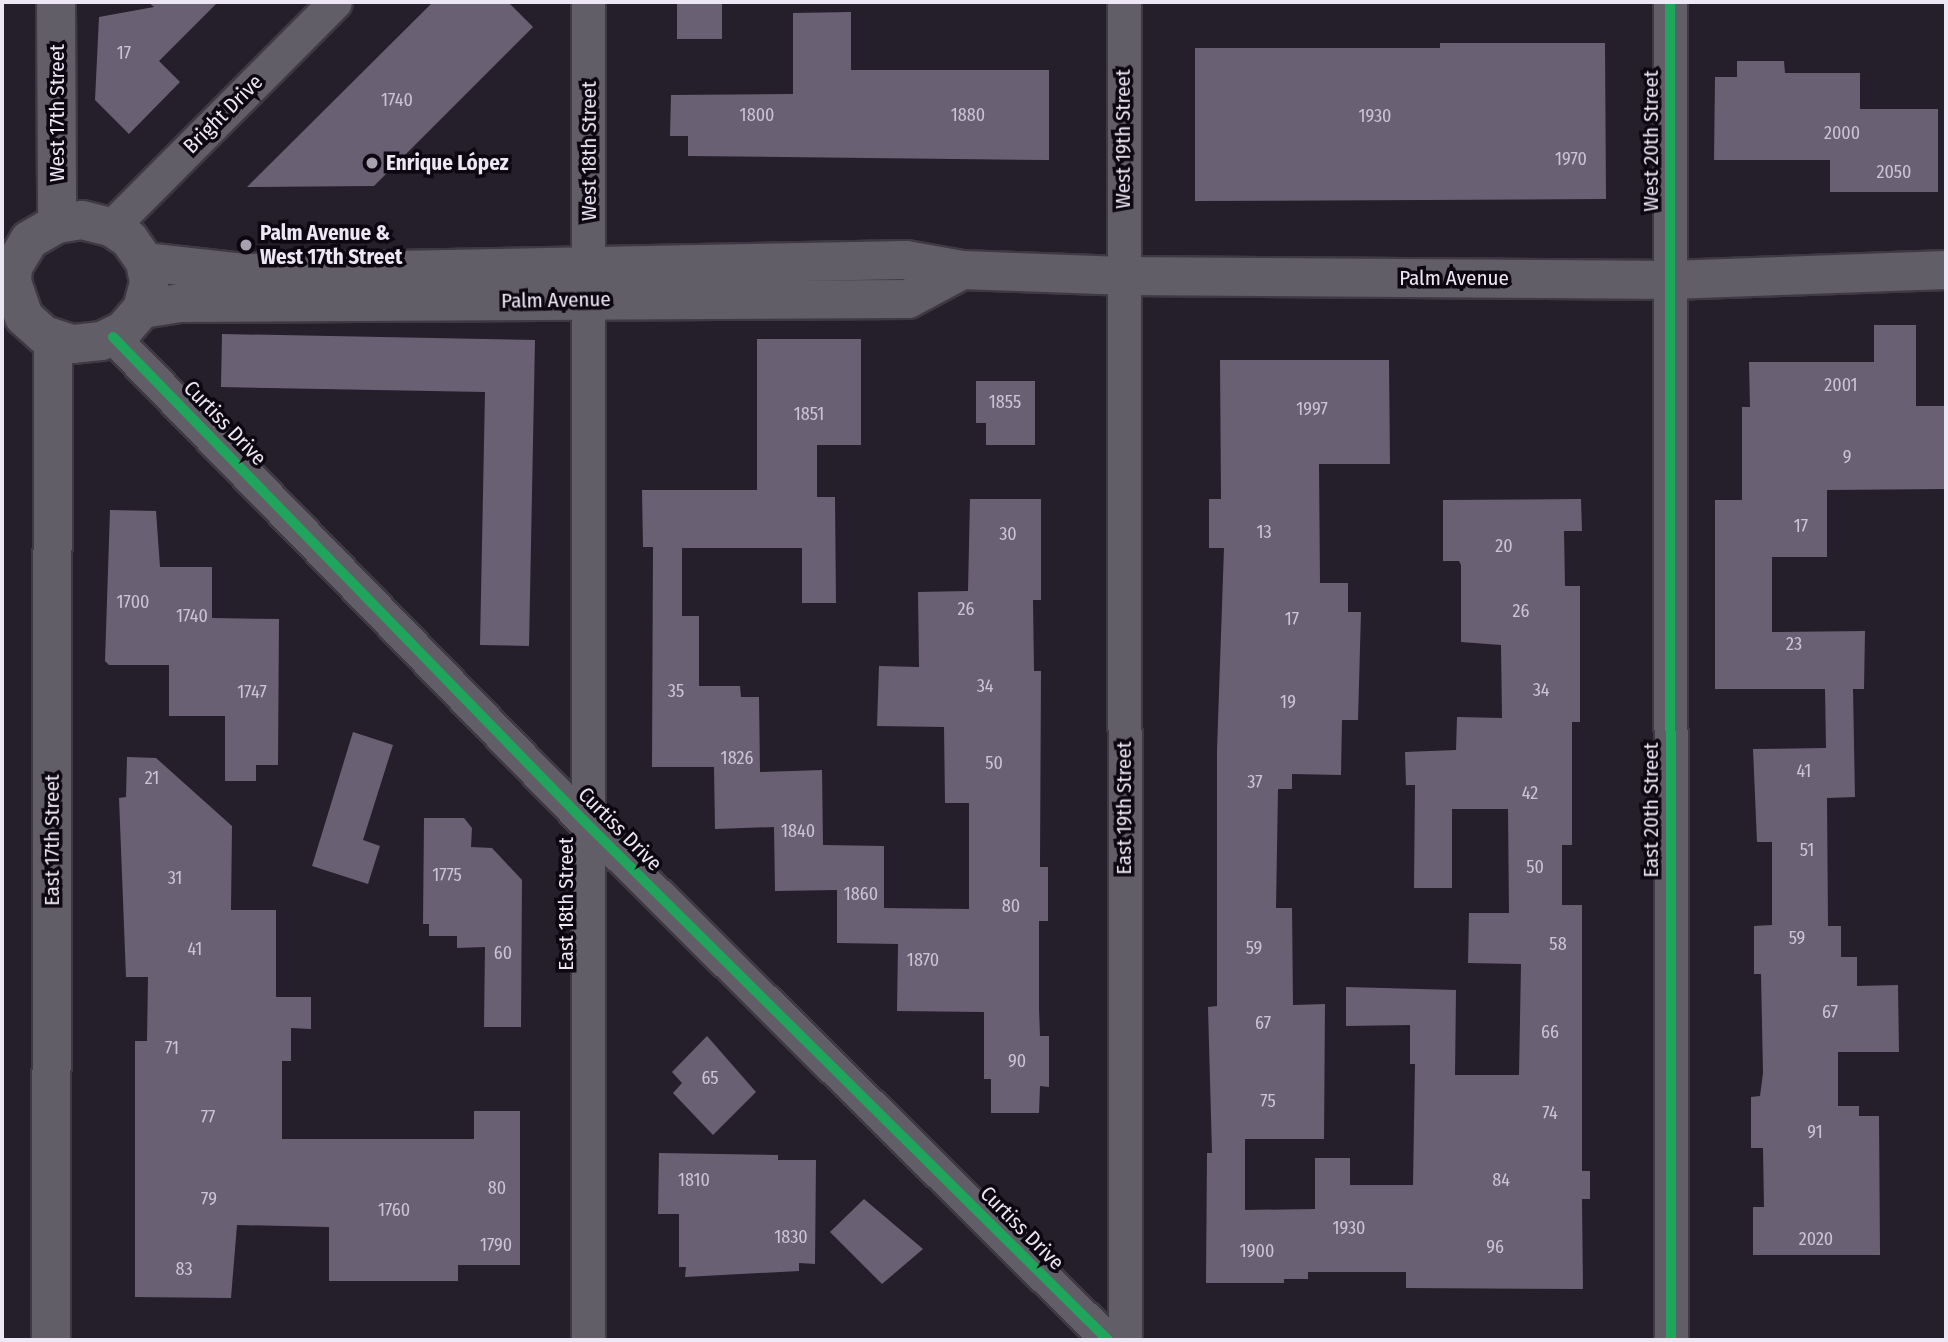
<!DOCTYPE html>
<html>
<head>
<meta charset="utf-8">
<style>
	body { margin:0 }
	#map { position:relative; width:1948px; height:1342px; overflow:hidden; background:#251f2b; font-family:"Fira Sans Condensed",sans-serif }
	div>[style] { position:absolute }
	.building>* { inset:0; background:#6a6074; transform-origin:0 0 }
	.roads { filter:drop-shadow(2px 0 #3e3944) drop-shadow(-2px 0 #3e3944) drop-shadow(0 2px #3e3944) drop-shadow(0 -2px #3e3944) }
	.street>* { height:33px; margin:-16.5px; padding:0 16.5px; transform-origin:16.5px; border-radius:16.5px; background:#625e67 }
	.secondary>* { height:38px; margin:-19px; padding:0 19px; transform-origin:19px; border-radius:19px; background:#625e67 }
	.cycleway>* { height:10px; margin:-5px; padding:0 5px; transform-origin:5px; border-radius:5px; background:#20a55d }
	.dots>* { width:19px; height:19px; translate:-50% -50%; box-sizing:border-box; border:4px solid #0c0711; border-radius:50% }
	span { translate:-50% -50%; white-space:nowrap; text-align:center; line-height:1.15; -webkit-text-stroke:7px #0c0711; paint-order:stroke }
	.number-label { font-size:18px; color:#ccc4d5 }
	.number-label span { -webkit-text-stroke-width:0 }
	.street-label { font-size:21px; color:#ede6f5 }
	.poi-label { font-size:21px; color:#ede6f5; font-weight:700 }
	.left { translate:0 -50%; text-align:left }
	.frame { position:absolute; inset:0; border:4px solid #ede6f5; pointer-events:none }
</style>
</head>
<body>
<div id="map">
	<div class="building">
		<div style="clip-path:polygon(148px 2px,218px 2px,159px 61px,180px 82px,129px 134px,95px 100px,99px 17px,154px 7px)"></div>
		<div style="clip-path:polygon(433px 2px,508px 2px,533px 27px,374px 186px,247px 187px)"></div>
		<div style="left:677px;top:2px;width:45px;height:37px"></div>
		<div style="clip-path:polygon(851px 12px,851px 70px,1049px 70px,1049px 160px,688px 156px,688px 136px,670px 136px,671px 95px,793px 94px,793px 13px)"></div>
		<div style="clip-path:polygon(1440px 43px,1605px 43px,1606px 199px,1195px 201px,1195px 48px,1440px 48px)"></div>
		<div style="clip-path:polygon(1737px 61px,1784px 61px,1785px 73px,1860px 73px,1860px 109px,1938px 109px,1938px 192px,1830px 192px,1830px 160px,1714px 160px,1715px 77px,1737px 77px)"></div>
		<div style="clip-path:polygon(1874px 325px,1916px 325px,1916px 406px,1946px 406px,1946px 489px,1827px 490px,1827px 557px,1772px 557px,1772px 632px,1865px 631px,1864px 689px,1853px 689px,1855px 797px,1827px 798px,1828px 926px,1841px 926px,1841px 957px,1857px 957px,1857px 986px,1898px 985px,1899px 1052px,1838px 1052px,1838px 1106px,1859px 1106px,1859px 1116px,1879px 1116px,1880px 1255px,1753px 1255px,1753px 1207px,1764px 1207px,1763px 1148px,1751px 1148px,1751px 1097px,1760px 1096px,1763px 1073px,1761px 974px,1754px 974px,1754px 926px,1772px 925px,1772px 842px,1757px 842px,1753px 749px,1826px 748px,1825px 689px,1715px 689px,1715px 500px,1742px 500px,1742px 407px,1750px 407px,1749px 362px,1874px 362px)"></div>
		<div style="clip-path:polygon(222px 334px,535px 340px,529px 646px,480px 645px,485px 392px,221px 387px)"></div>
		<div style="clip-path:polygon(757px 339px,861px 339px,861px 445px,817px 445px,817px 497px,835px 497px,836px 603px,802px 603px,802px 548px,682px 548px,682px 616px,699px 616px,699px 686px,740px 686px,741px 697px,759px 697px,760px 772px,822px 770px,823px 845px,884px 846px,884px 908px,969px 909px,969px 803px,945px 803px,944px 727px,877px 726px,879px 666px,919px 667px,918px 592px,968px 591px,970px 499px,1041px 499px,1041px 600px,1033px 600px,1034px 671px,1041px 671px,1040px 867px,1048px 867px,1048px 921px,1039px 921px,1039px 1009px,1040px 1036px,1049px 1036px,1049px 1087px,1040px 1086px,1039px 1113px,991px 1113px,991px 1079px,984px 1079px,984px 1012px,897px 1011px,898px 944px,837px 943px,837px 890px,775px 891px,774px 827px,715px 829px,714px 767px,652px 767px,653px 547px,643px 547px,642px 490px,757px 490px)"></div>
		<div style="clip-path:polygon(1220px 360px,1389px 360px,1390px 464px,1319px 464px,1320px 583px,1348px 583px,1348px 612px,1361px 612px,1358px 720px,1342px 720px,1341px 775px,1292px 774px,1292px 789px,1278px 789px,1276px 908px,1292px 908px,1293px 1005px,1325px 1004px,1324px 1139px,1245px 1139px,1245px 1210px,1315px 1209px,1315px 1158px,1350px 1158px,1350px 1185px,1413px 1185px,1415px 1064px,1410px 1064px,1410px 1025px,1346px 1026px,1346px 987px,1456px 990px,1455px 1075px,1519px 1075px,1521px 964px,1468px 963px,1469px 913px,1509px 913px,1508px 809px,1452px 809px,1452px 888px,1414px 888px,1415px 785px,1406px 785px,1405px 752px,1456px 750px,1457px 717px,1502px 718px,1501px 645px,1461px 642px,1461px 565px,1459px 561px,1443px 561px,1443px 500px,1581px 499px,1582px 531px,1564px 531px,1565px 586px,1580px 586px,1580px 722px,1572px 722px,1572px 845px,1562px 845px,1562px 905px,1582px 905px,1582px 1171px,1590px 1171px,1590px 1199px,1582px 1199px,1583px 1289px,1406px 1288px,1406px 1272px,1308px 1272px,1308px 1279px,1284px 1279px,1284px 1283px,1206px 1283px,1207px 1153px,1212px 1153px,1208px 1007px,1217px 1006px,1217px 750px,1224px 548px,1209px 548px,1209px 499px,1221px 499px)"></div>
		<div style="clip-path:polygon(976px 381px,1035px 381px,1035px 445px,986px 445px,986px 423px,976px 423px)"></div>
		<div style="clip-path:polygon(110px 510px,156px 511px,160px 567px,212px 567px,212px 618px,279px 619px,278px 765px,256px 765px,256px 781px,225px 781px,225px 716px,169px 716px,169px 665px,109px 665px,105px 661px)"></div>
		<div style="clip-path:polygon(353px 732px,393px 745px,363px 840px,380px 846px,368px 884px,312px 866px)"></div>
		<div style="clip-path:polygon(127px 757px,156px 758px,232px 826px,231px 910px,276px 910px,276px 997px,311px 997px,311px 1029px,291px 1028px,291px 1061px,282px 1061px,282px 1139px,474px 1139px,474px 1111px,520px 1111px,520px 1265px,458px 1265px,458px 1281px,329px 1281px,329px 1227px,237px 1225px,231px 1298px,135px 1297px,135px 1041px,147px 1041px,148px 977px,126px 977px,119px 798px,126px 797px)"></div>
		<div style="clip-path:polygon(424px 818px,464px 818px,472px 828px,471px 847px,492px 848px,522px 880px,521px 1027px,484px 1027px,485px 947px,457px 948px,457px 936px,429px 936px,429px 924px,423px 924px)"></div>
		<div style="clip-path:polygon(707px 1036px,756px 1092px,713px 1135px,673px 1093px,682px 1083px,672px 1072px)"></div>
		<div style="clip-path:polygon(659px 1153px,778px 1155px,778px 1160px,816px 1160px,815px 1264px,799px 1263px,799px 1271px,685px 1277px,686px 1267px,679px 1267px,679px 1214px,658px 1214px)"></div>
		<div style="clip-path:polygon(864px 1199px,923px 1249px,882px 1284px,830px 1232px)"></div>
	</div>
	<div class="roads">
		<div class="street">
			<div style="left:1124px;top:2px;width:1338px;rotate:89.96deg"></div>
			<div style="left:1670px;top:2px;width:1338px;rotate:89.96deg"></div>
			<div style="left:111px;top:227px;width:317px;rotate:-45.1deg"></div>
			<div style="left:113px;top:337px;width:675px;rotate:45.78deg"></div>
			<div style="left:584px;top:821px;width:738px;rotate:44.73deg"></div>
			<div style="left:588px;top:1340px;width:1338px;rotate:-90deg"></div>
		</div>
		<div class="secondary">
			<div style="left:56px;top:2px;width:222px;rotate:89.7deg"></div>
			<div style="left:82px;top:220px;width:30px;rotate:14deg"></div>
			<div style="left:111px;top:227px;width:22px;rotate:34deg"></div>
			<div style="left:129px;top:239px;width:28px;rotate:55deg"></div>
			<div style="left:145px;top:262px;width:21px;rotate:79deg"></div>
			<div style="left:149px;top:283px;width:27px;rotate:105deg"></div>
			<div style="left:142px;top:309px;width:28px;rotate:131deg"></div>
			<div style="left:124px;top:330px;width:25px;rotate:154deg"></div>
			<div style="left:101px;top:341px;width:29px;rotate:174deg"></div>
			<div style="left:72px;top:344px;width:29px;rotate:-162deg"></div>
			<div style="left:44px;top:335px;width:27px;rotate:-138deg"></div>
			<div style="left:24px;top:317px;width:37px;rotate:-109deg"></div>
			<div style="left:12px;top:282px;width:15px;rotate:-86deg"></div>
			<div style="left:13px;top:267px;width:31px;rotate:-59deg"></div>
			<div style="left:29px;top:240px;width:32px;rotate:-30deg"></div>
			<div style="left:57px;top:224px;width:25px;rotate:-9deg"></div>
			<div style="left:145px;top:262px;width:101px;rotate:6.3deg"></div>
			<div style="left:245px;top:273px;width:661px;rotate:-1.13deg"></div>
			<div style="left:906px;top:260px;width:57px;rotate:10.1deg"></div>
			<div style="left:962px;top:270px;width:160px;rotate:2.1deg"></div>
			<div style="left:1122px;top:276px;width:549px;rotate:0.42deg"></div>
			<div style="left:1671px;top:280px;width:275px;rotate:-2.1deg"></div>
			<div style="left:142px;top:309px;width:39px;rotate:-9deg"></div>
			<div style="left:181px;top:303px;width:727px;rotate:-0.32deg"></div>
			<div style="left:908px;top:299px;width:61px;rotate:-28.2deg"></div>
			<div style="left:51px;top:1340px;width:1001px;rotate:-89.89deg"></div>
		</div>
	</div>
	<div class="cycleway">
		<div style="left:1670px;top:2px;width:1338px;rotate:89.96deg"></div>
		<div style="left:113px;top:337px;width:675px;rotate:45.78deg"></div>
		<div style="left:584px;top:821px;width:738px;rotate:44.73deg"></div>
	</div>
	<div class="dots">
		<div style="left:372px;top:163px;background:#a7a0ae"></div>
		<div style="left:246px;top:245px;background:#a7a0ae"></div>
	</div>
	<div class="number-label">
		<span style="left:124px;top:53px">17</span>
		<span style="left:397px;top:100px">1740</span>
		<span style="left:757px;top:115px">1800</span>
		<span style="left:968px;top:115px">1880</span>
		<span style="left:1375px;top:116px">1930</span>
		<span style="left:1842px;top:133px">2000</span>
		<span style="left:1571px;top:159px">1970</span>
		<span style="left:1894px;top:172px">2050</span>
		<span style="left:1841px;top:385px">2001</span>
		<span style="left:1005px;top:402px">1855</span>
		<span style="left:1312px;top:409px">1997</span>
		<span style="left:809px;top:414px">1851</span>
		<span style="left:1847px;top:457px">9</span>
		<span style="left:1801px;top:526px">17</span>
		<span style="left:1264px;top:532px">13</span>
		<span style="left:1008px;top:534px">30</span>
		<span style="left:1504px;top:546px">20</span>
		<span style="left:133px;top:602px">1700</span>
		<span style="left:966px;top:609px">26</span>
		<span style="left:1521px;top:611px">26</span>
		<span style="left:192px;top:616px">1740</span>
		<span style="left:1292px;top:619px">17</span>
		<span style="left:1794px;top:644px">23</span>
		<span style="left:985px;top:686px">34</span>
		<span style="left:1541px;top:690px">34</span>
		<span style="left:676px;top:691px">35</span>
		<span style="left:252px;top:692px">1747</span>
		<span style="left:1288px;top:702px">19</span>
		<span style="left:737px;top:758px">1826</span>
		<span style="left:994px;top:763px">50</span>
		<span style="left:1804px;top:771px">41</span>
		<span style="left:152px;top:778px">21</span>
		<span style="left:1255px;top:782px">37</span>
		<span style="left:1530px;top:793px">42</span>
		<span style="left:798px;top:831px">1840</span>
		<span style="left:1807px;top:850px">51</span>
		<span style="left:1535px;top:867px">50</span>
		<span style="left:447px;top:875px">1775</span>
		<span style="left:175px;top:878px">31</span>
		<span style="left:861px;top:894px">1860</span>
		<span style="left:1011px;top:906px">80</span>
		<span style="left:1797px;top:938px">59</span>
		<span style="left:1558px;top:944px">58</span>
		<span style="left:1254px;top:948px">59</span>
		<span style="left:195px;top:949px">41</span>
		<span style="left:503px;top:953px">60</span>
		<span style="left:923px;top:960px">1870</span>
		<span style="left:1830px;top:1012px">67</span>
		<span style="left:1263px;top:1023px">67</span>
		<span style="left:1550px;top:1032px">66</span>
		<span style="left:172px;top:1048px">71</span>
		<span style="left:1017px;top:1061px">90</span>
		<span style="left:710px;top:1078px">65</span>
		<span style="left:1268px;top:1101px">75</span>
		<span style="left:1550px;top:1113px">74</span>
		<span style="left:208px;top:1117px">77</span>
		<span style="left:1815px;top:1132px">91</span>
		<span style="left:694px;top:1180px">1810</span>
		<span style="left:1501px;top:1180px">84</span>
		<span style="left:497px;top:1188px">80</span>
		<span style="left:209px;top:1199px">79</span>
		<span style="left:394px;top:1210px">1760</span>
		<span style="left:1349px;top:1228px">1930</span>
		<span style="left:791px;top:1237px">1830</span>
		<span style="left:1816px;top:1239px">2020</span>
		<span style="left:496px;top:1245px">1790</span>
		<span style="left:1495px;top:1247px">96</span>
		<span style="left:1257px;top:1251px">1900</span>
		<span style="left:184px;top:1269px">83</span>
	</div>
	<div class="street-label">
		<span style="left:57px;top:113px;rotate:-90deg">West 17th Street</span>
		<span style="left:223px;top:114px;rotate:-45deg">Bright Drive</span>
		<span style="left:1123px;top:139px;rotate:-90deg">West 19th Street</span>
		<span style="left:1651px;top:141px;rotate:-90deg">West 20th Street</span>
		<span style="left:589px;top:151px;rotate:-90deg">West 18th Street</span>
		<span style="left:1454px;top:278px">Palm Avenue</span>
		<span style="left:556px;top:300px;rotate:-1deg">Palm Avenue</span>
		<span style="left:225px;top:423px;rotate:46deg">Curtiss Drive</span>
		<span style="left:1124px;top:808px;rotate:-90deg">East 19th Street</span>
		<span style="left:1651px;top:810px;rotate:-90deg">East 20th Street</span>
		<span style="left:620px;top:829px;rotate:45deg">Curtiss Drive</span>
		<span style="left:52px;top:840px;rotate:-90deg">East 17th Street</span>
		<span style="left:566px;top:904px;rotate:-90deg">East 18th Street</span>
		<span style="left:1022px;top:1228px;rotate:45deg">Curtiss Drive</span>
	</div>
	<div class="poi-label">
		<span class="left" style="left:386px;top:163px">Enrique López</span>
		<span class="left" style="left:260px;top:245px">Palm Avenue &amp;<br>West 17th Street</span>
	</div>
	<div class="frame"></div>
</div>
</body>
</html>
